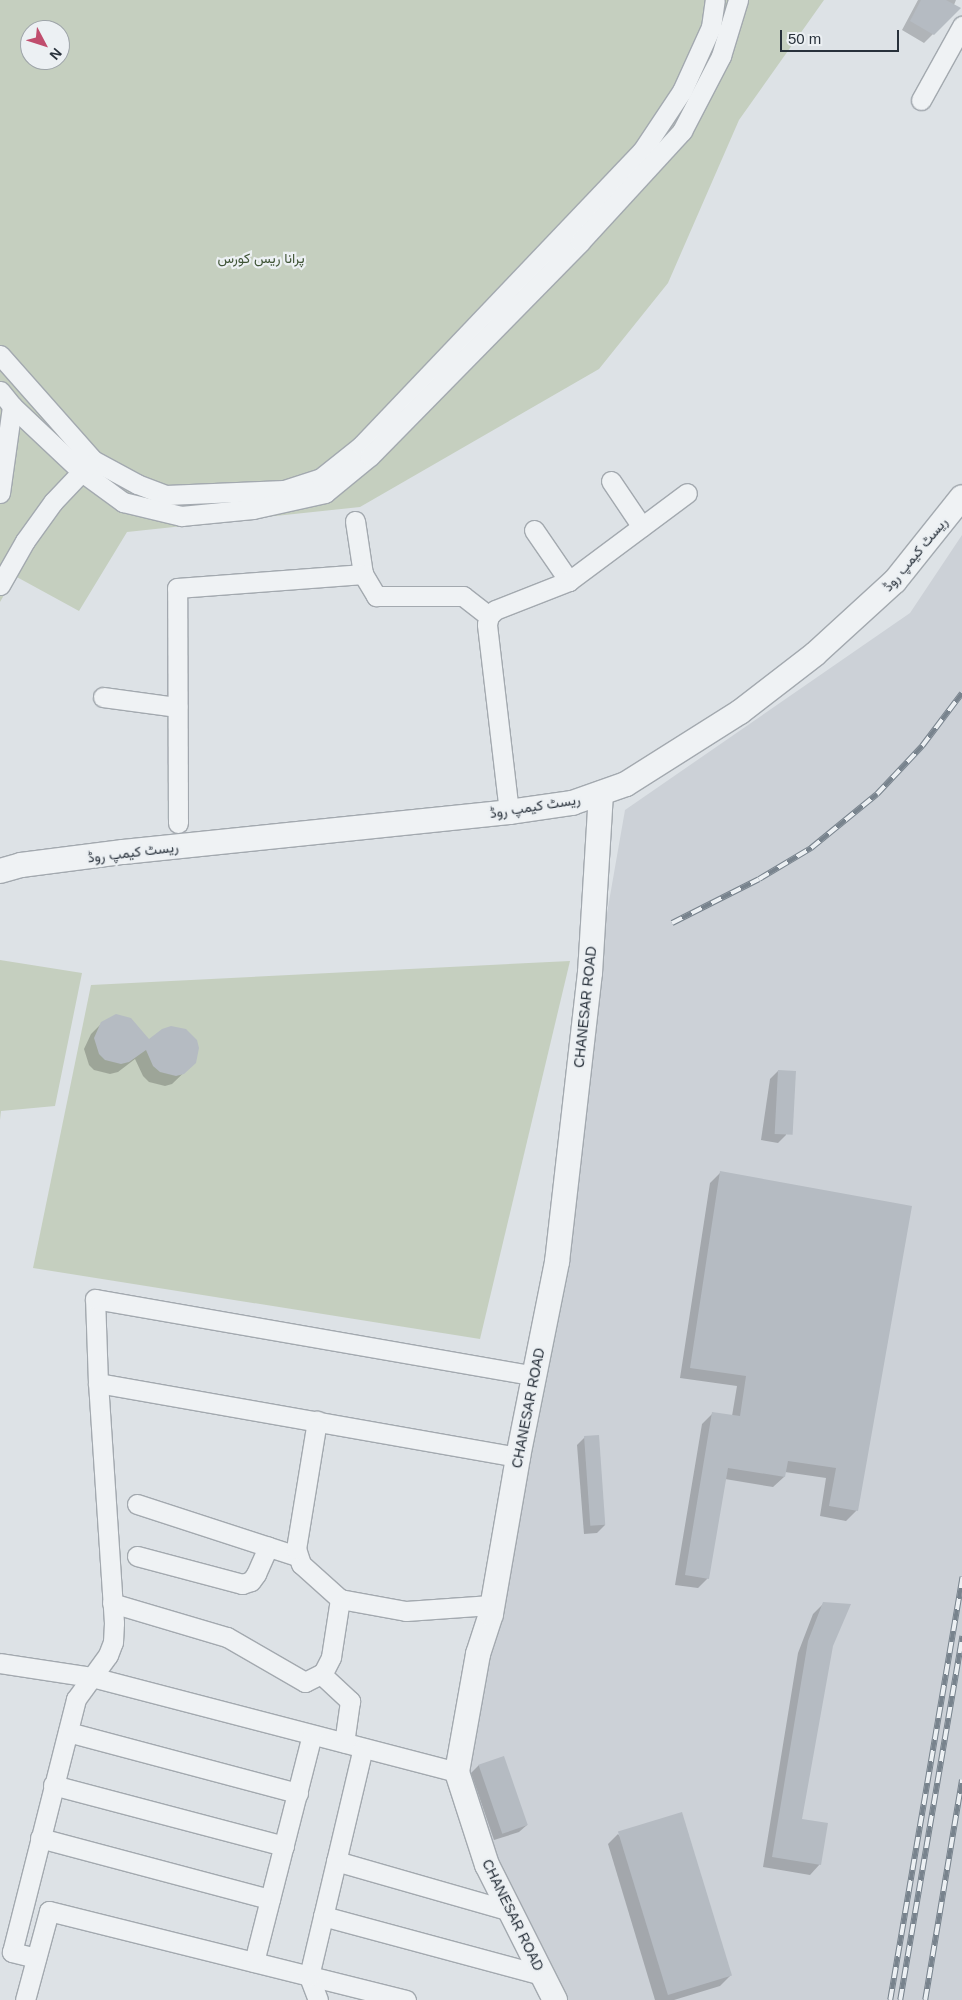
<!DOCTYPE html>
<html>
<head>
<meta charset="utf-8">
<style>
	body { margin:0 }
	#map { position:relative; width:962px; height:2000px; overflow:hidden; background:#dde2e6; font-family:Helvetica,Vazirmatn,sans-serif }
	div>[style] { position:absolute }
	.built>* { inset:0; background:#ccd1d7 }
	.green>* { inset:0; background:#c5cfbf }
	.shadow>* { inset:0; background:#0003 }
	.building>* { inset:0; background:#b5bbc2; transform-origin:0 0 }
	.roads { filter:drop-shadow(1px 0 #a3a9af) drop-shadow(-1px 0 #a3a9af) drop-shadow(0 1px #a3a9af) drop-shadow(0 -1px #a3a9af) }
	.minor>* { height:19px; margin:-9.5px; padding:0 9.5px; transform-origin:9.5px; border-radius:9.5px; background:#eff2f4 }
	.tertiary>* { height:24px; margin:-12px; padding:0 12px; transform-origin:12px; border-radius:12px; background:#eff2f4 }
	.rail>* { height:5.5px; margin-top:-2.75px; transform-origin:0; background:repeating-linear-gradient(90deg,#ecf0f3 0 11px,#78838d 0 22px); box-sizing:border-box; border-block:1px solid #78838d }
	span { translate:-50% -50%; white-space:nowrap; text-align:center; line-height:1.15; -webkit-text-stroke:4.5px #ecf0f3; paint-order:stroke }
	.park-label { font-size:14px; color:#405537 }
	.street-label { font-size:14px; color:#28313b }
	.north { position:absolute; left:20px; top:20px; width:50px; height:50px; box-sizing:border-box; background:#ecf0f3; border:1px solid #9ea4a9; border-radius:50%; rotate:130deg; font-size:14px; font-weight:700; line-height:20px; text-align:center; color:#28313b }
	.north::after { content:''; display:block; margin:auto; width:18px; height:22px; background:#c04d6d; clip-path:polygon(50% 0,100% 100%,50% 72%,0 100%) }
	.scale { position:absolute; left:780px; top:30px; width:119px; height:22px; box-sizing:border-box; border:2px solid #28313b; border-top:0; padding-left:6px; font-size:15px; line-height:18px; white-space:nowrap; color:#28313b; -webkit-text-stroke:4px #ecf0f3; paint-order:stroke }
</style>
</head>
<body>
<div id="map">
	<div class="built">
		<div style="clip-path:polygon(962px 535px,962px 2000px,555px 2000px,457px 1772px,625px 810px,910px 613px)"></div>
	</div>
	<div class="green">
		<div style="clip-path:polygon(evenodd,0 0,824px 0,739px 120px,668px 283px,599px 369px,360px 507px,127px 532px,79px 611px,15px 576px,0 602px,0 0,30px 30px,60px 30px,60px 60px,30px 60px,30px 30px)"></div>
		<div style="clip-path:polygon(0 960px,82px 973px,55px 1106px,1px 1111px,0 1120px)"></div>
		<div style="clip-path:polygon(570px 961px,480px 1339px,33px 1268px,91px 985px)"></div>
	</div>
	<div class="shadow">
		<div style="clip-path:polygon(918px 0,956px 0,954px 5px,959px 8px,924px 43px,902px 30px)"></div>
		<div style="clip-path:polygon(102px 1023px,148px 1041px,195px 1062px,172px 1084px,165px 1086px,149px 1082px,143px 1076px,135px 1059px,118px 1072px,110px 1074px,94px 1070px,89px 1065px,84px 1049px,91px 1034px)"></div>
		<div style="clip-path:polygon(778px 1071px,786px 1135px,778px 1143px,761px 1140px,770px 1079px)"></div>
		<div style="clip-path:polygon(721px 1172px,857px 1510px,846px 1521px,820px 1516px,826px 1478px,785px 1472px,784px 1477px,773px 1487px,725px 1479px,708px 1578px,698px 1588px,675px 1585px,702px 1424px,713px 1413px,732px 1416px,737px 1386px,680px 1378px,710px 1183px)"></div>
		<div style="clip-path:polygon(585px 1437px,605px 1525px,597px 1533px,584px 1534px,577px 1445px)"></div>
		<div style="clip-path:polygon(824px 1603px,832px 1645px,801px 1820px,820px 1864px,810px 1875px,763px 1867px,798px 1653px,813px 1614px)"></div>
		<div style="clip-path:polygon(479px 1765px,527px 1825px,519px 1832px,494px 1840px,471px 1773px)"></div>
		<div style="clip-path:polygon(618px 1834px,730px 1976px,720px 1986px,674px 2000px,655px 2000px,608px 1844px)"></div>
	</div>
	<div class="building">
		<div style="clip-path:polygon(921px 0,946px 0,961px 8px,934px 35px,910px 21px)"></div>
		<div style="clip-path:polygon(116px 1014px,131px 1018px,149px 1039px,162px 1029px,171px 1026px,186px 1029px,197px 1040px,199px 1048px,196px 1063px,184px 1074px,176px 1076px,160px 1072px,153px 1066px,146px 1050px,129px 1062px,121px 1064px,105px 1060px,99px 1054px,94px 1038px,101px 1022px)"></div>
		<div style="left:778px;top:1070px;width:18px;height:64px;rotate:3deg"></div>
		<div style="clip-path:polygon(720px 1171px,912px 1206px,858px 1511px,829px 1506px,836px 1468px,788px 1461px,785px 1477px,728px 1468px,709px 1579px,685px 1575px,712px 1412px,740px 1416px,746px 1376px,690px 1368px)"></div>
		<div style="left:599px;top:1435px;width:90px;height:15px;rotate:86deg"></div>
		<div style="clip-path:polygon(823px 1602px,851px 1604px,833px 1646px,802px 1819px,828px 1823px,821px 1865px,772px 1857px,808px 1641px)"></div>
		<div style="left:504px;top:1756px;width:73px;height:27px;rotate:71deg"></div>
		<div style="left:682px;top:1812px;width:171px;height:67px;rotate:73deg"></div>
	</div>
	<div class="roads">
		<div class="minor">
			<div style="left:921px;top:100px;width:85px;rotate:-61deg"></div>
			<div style="left:0;top:355px;width:140px;rotate:48.5deg"></div>
			<div style="left:93px;top:460px;width:50px;rotate:28.6deg"></div>
			<div style="left:137px;top:484px;width:31px;rotate:21deg"></div>
			<div style="left:166px;top:495px;width:118px;rotate:-2.4deg"></div>
			<div style="left:284px;top:490px;width:39px;rotate:-18deg"></div>
			<div style="left:321px;top:478px;width:51px;rotate:-38.7deg"></div>
			<div style="left:361px;top:446px;width:407px;rotate:-46.4deg"></div>
			<div style="left:642px;top:151px;width:72px;rotate:-56.3deg"></div>
			<div style="left:682px;top:91px;width:70px;rotate:-65.6deg"></div>
			<div style="left:711px;top:27px;width:27px;rotate:-82deg"></div>
			<div style="left:0;top:391px;width:19px;rotate:51deg"></div>
			<div style="left:12px;top:406px;width:96px;rotate:43.3deg"></div>
			<div style="left:82px;top:472px;width:51px;rotate:36.2deg"></div>
			<div style="left:123px;top:502px;width:60px;rotate:13.6deg"></div>
			<div style="left:181px;top:516px;width:72px;rotate:-5.6deg"></div>
			<div style="left:253px;top:509px;width:74px;rotate:-12.5deg"></div>
			<div style="left:325px;top:493px;width:58px;rotate:-39.4deg"></div>
			<div style="left:370px;top:456px;width:300px;rotate:-45.5deg"></div>
			<div style="left:580px;top:242px;width:151px;rotate:-47.4deg"></div>
			<div style="left:682px;top:131px;width:85px;rotate:-62.5deg"></div>
			<div style="left:721px;top:56px;width:59px;rotate:-73.1deg"></div>
			<div style="left:611px;top:481px;width:55px;rotate:56deg"></div>
			<div style="left:0;top:493px;width:88px;rotate:-82.1deg"></div>
			<div style="left:355px;top:521px;width:54px;rotate:81.4deg"></div>
			<div style="left:534px;top:530px;width:62px;rotate:55.5deg"></div>
			<div style="left:0;top:585px;width:51px;rotate:-60.4deg"></div>
			<div style="left:25px;top:541px;width:48px;rotate:-54.3deg"></div>
			<div style="left:53px;top:502px;width:52px;rotate:-46.5deg"></div>
			<div style="left:103px;top:697px;width:75px;rotate:7.7deg"></div>
			<div style="left:509px;top:812px;width:189px;rotate:-96.7deg"></div>
			<div style="left:487px;top:624px;width:8px;rotate:-76deg"></div>
			<div style="left:489px;top:616px;width:8px;rotate:-45deg"></div>
			<div style="left:495px;top:610px;width:79px;rotate:-21.4deg"></div>
			<div style="left:569px;top:581px;width:147px;rotate:-36.7deg"></div>
			<div style="left:178px;top:823px;width:235px;rotate:-90.2deg"></div>
			<div style="left:177px;top:588px;width:187px;rotate:-4.3deg"></div>
			<div style="left:363px;top:574px;width:26px;rotate:59deg"></div>
			<div style="left:376px;top:596px;width:87px"></div>
			<div style="left:463px;top:596px;width:33px;rotate:38deg"></div>
			<div style="left:98px;top:1383px;width:426px;rotate:10deg"></div>
			<div style="left:137px;top:1504px;width:168px;rotate:18deg"></div>
			<div style="left:137px;top:1556px;width:109px;rotate:14.9deg"></div>
			<div style="left:242px;top:1584px;width:9px;rotate:-18deg"></div>
			<div style="left:251px;top:1581px;width:9px;rotate:-54deg"></div>
			<div style="left:256px;top:1574px;width:30px;rotate:-66deg"></div>
			<div style="left:340px;top:1599px;width:67px;rotate:10.3deg"></div>
			<div style="left:406px;top:1611px;width:85px;rotate:-4deg"></div>
			<div style="left:112px;top:1603px;width:120px;rotate:16.5deg"></div>
			<div style="left:227px;top:1637px;width:90px;rotate:30deg"></div>
			<div style="left:305px;top:1682px;width:20px;rotate:-27deg"></div>
			<div style="left:323px;top:1673px;width:18px;rotate:-63deg"></div>
			<div style="left:331px;top:1657px;width:59px;rotate:-81.2deg"></div>
			<div style="left:340px;top:1599px;width:52px;rotate:-138.1deg"></div>
			<div style="left:301px;top:1564px;width:16px;rotate:-108deg"></div>
			<div style="left:296px;top:1549px;width:130px;rotate:-80.7deg"></div>
			<div style="left:0;top:1663px;width:93px;rotate:8.7deg"></div>
			<div style="left:92px;top:1677px;width:377px;rotate:14.6deg"></div>
			<div style="left:321px;top:1674px;width:40px;rotate:43deg"></div>
			<div style="left:350px;top:1701px;width:42px;rotate:98.1deg"></div>
			<div style="left:68px;top:1732px;width:238px;rotate:14.9deg"></div>
			<div style="left:53px;top:1785px;width:239px;rotate:14.8deg"></div>
			<div style="left:40px;top:1838px;width:238px;rotate:14.9deg"></div>
			<div style="left:336px;top:1861px;width:181px;rotate:16deg"></div>
			<div style="left:323px;top:1916px;width:227px;rotate:15.1deg"></div>
			<div style="left:36px;top:1958px;width:25px;rotate:-166deg"></div>
			<div style="left:12px;top:1952px;width:261px;rotate:-75.8deg"></div>
			<div style="left:76px;top:1699px;width:54px;rotate:-54deg"></div>
			<div style="left:108px;top:1655px;width:14px;rotate:-69deg"></div>
			<div style="left:113px;top:1642px;width:19px;rotate:-87deg"></div>
			<div style="left:114px;top:1623px;width:241px;rotate:-93.8deg"></div>
			<div style="left:98px;top:1383px;width:84px;rotate:-92deg"></div>
			<div style="left:95px;top:1299px;width:447px;rotate:9.9deg"></div>
			<div style="left:254px;top:1962px;width:234px;rotate:-75.7deg"></div>
			<div style="left:25px;top:2000px;width:92px;rotate:-74.9deg"></div>
			<div style="left:49px;top:1911px;width:368px;rotate:14deg"></div>
			<div style="left:318px;top:2000px;width:26px;rotate:-111deg"></div>
			<div style="left:309px;top:1976px;width:234px;rotate:-76.7deg"></div>
		</div>
		<div class="tertiary">
			<div style="left:0;top:871px;width:22px;rotate:-16deg"></div>
			<div style="left:21px;top:865px;width:103px;rotate:-7.3deg"></div>
			<div style="left:123px;top:852px;width:388px;rotate:-5.9deg"></div>
			<div style="left:509px;top:812px;width:64px;rotate:-8.1deg"></div>
			<div style="left:572px;top:803px;width:57px;rotate:-19.4deg"></div>
			<div style="left:626px;top:784px;width:135px;rotate:-32.3deg"></div>
			<div style="left:740px;top:712px;width:95px;rotate:-37.7deg"></div>
			<div style="left:815px;top:654px;width:108px;rotate:-42.4deg"></div>
			<div style="left:895px;top:581px;width:107px;rotate:-51.4deg"></div>
			<div style="left:555px;top:2000px;width:151px;rotate:-116.7deg"></div>
			<div style="left:487px;top:1865px;width:98px;rotate:-107.9deg"></div>
			<div style="left:457px;top:1772px;width:120px;rotate:-79.9deg"></div>
			<div style="left:478px;top:1654px;width:42px;rotate:-72deg"></div>
			<div style="left:491px;top:1614px;width:159px;rotate:-80.2deg"></div>
			<div style="left:518px;top:1457px;width:199px;rotate:-78.7deg"></div>
			<div style="left:557px;top:1262px;width:291px;rotate:-83.5deg"></div>
			<div style="left:590px;top:973px;width:180px;rotate:-86.5deg"></div>
		</div>
	</div>
	<div class="rail">
		<div style="left:672px;top:923px;width:97px;rotate:-26.8deg"></div>
		<div style="left:759px;top:879px;width:61px;rotate:-30.8deg"></div>
		<div style="left:811px;top:848px;width:85px;rotate:-39.3deg"></div>
		<div style="left:877px;top:794px;width:66px;rotate:-46.8deg"></div>
		<div style="left:922px;top:746px;width:66px;rotate:-53deg"></div>
		<div style="left:890px;top:2000px;width:429px;rotate:-80.3deg"></div>
		<div style="left:900px;top:2000px;width:369px;rotate:-80.3deg"></div>
		<div style="left:925px;top:2000px;width:223px;rotate:-80.5deg"></div>
	</div>
	<div class="park-label">
		<span style="left:261px;top:258px">پرانا ریس کورس</span>
	</div>
	<div class="street-label">
		<span style="left:915px;top:554px;rotate:-50deg">ریسٹ کیمپ روڈ</span>
		<span style="left:535px;top:806px;rotate:-9deg">ریسٹ کیمپ روڈ</span>
		<span style="left:133px;top:852px;rotate:-7deg">ریسٹ کیمپ روڈ</span>
		<span style="left:585px;top:1007px;rotate:-84deg">CHANESAR ROAD</span>
		<span style="left:528px;top:1408px;rotate:-79deg">CHANESAR ROAD</span>
		<span style="left:513px;top:1915px;rotate:64deg">CHANESAR ROAD</span>
	</div>
	<div class="north">N</div>
	<div class="scale">50 m</div>
</div>
</body>
</html>
